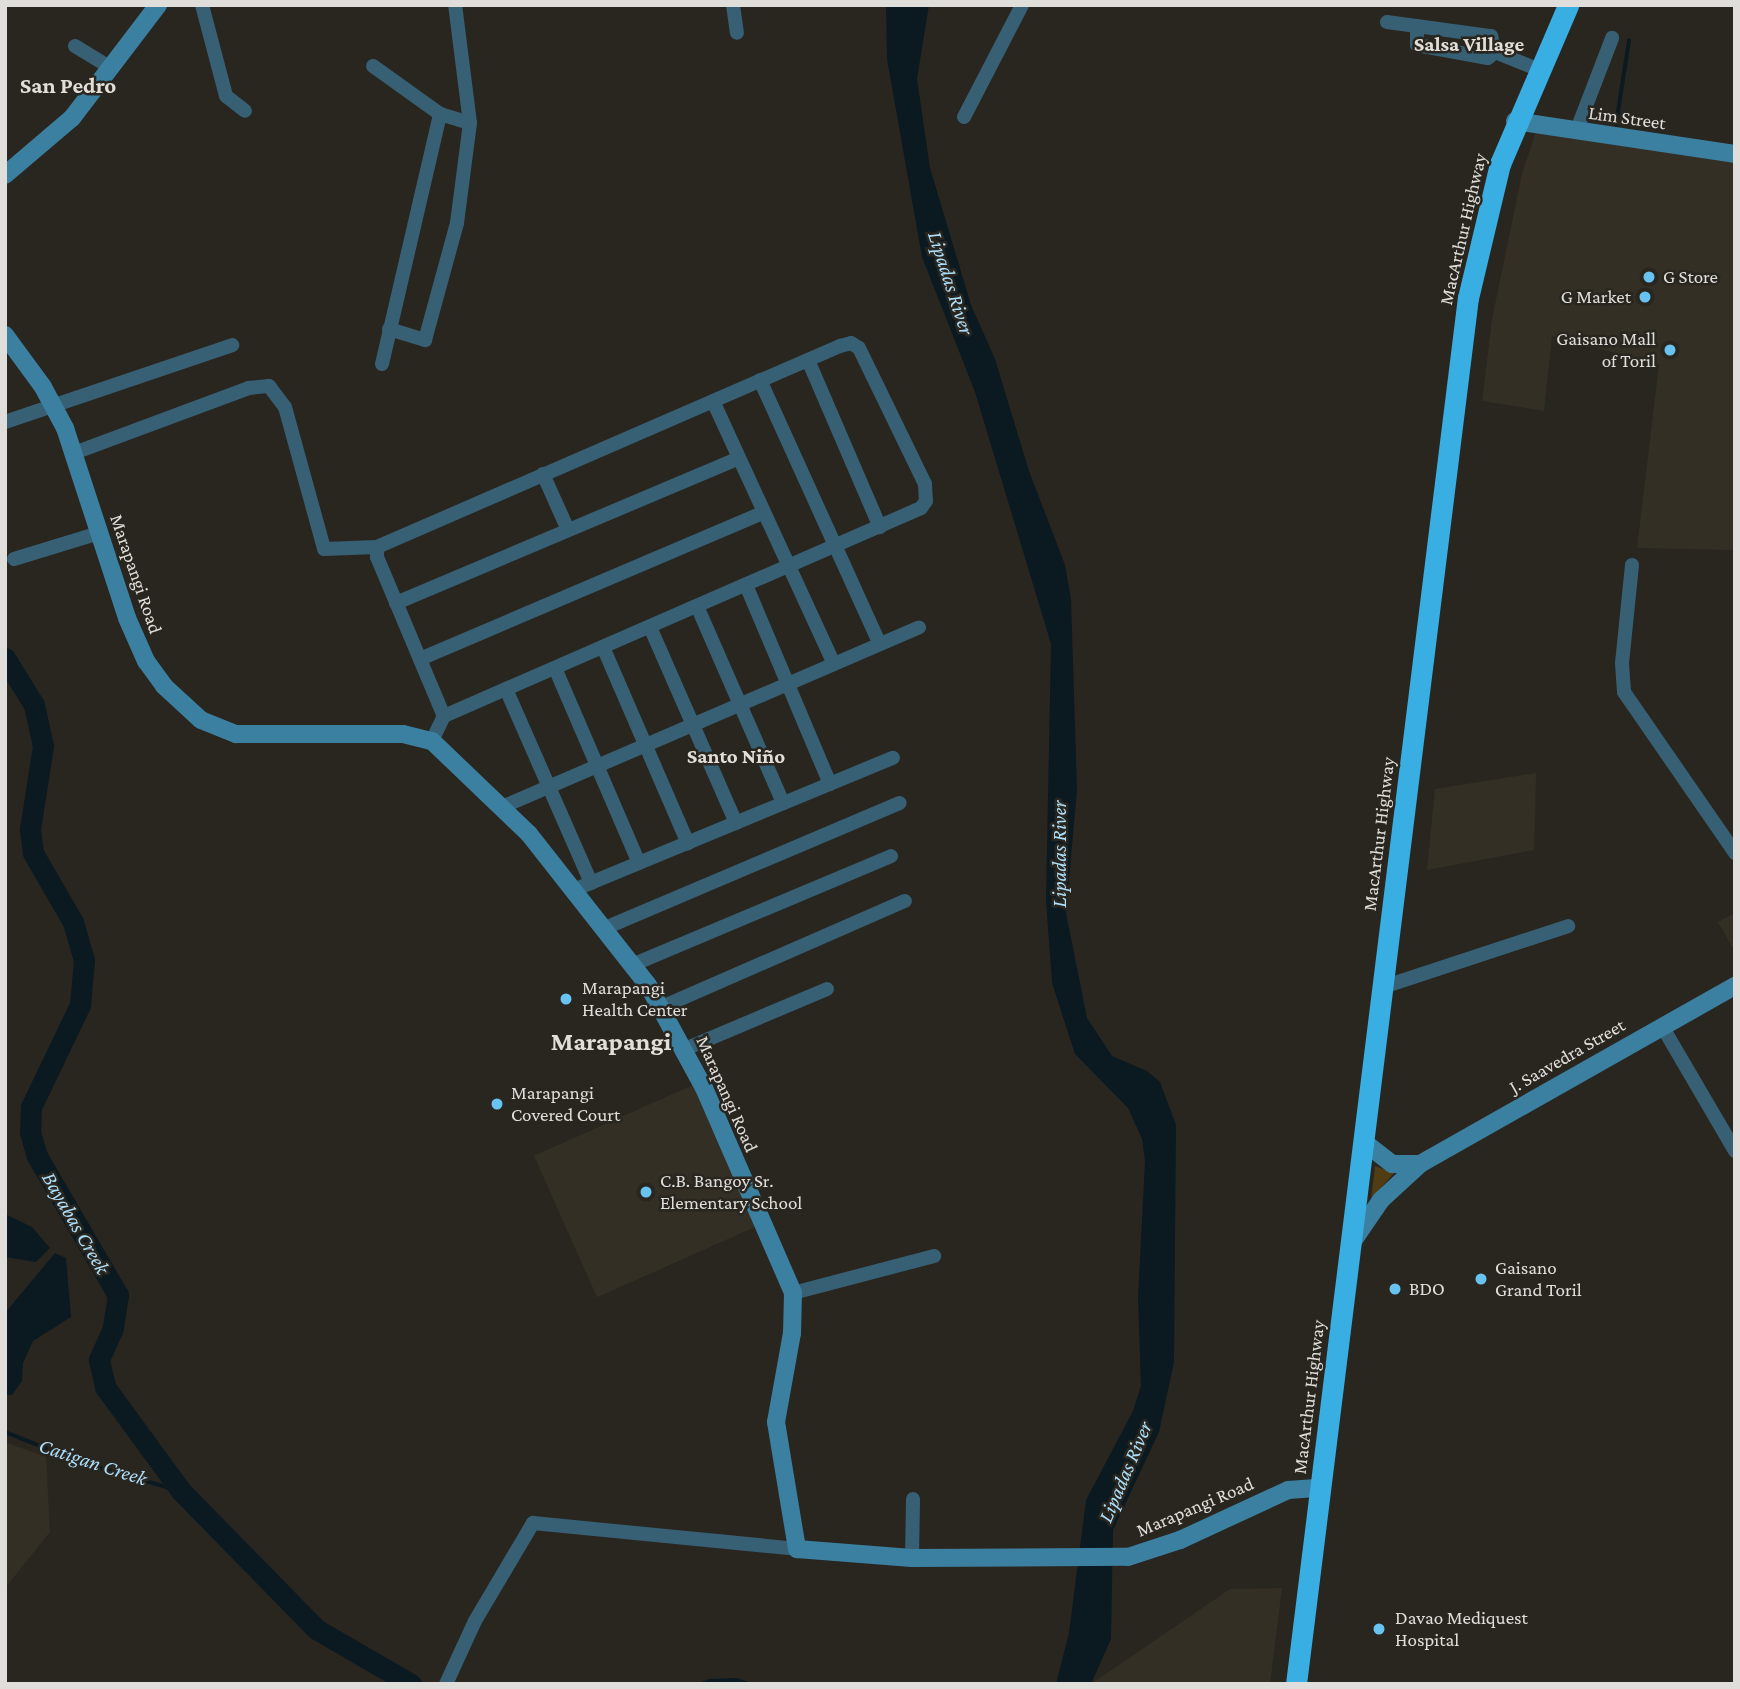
<!DOCTYPE html>
<html>
<head>
<meta charset="utf-8">
<style>
	body { margin:0 }
	#map { position:relative; width:1740px; height:1689px; overflow:hidden; background:#292620; font-family:"Crimson Pro",serif }
	div>[style] { position:absolute }
	.built>* { inset:0; background:#342f24; transform-origin:0 0 }
	.green>* { inset:0; background:#503d14 }
	.water>* { inset:0; background:#0b1921 }
	.stream>* { height:3.5px; margin:-1.75px; padding:0 1.75px; transform-origin:1.75px; border-radius:1.75px; background:#0b1921 }
	.river>* { height:21px; margin:-10.5px; padding:0 10.5px; transform-origin:10.5px; border-radius:10.5px; background:#0b1921 }
	.street>* { height:14px; margin:-7px; padding:0 7px; transform-origin:7px; border-radius:7px; background:#376075 }
	.secondary>* { height:18px; margin:-9px; padding:0 9px; transform-origin:9px; border-radius:9px; background:#3b80a1 }
	.highway>* { height:21px; margin:-10.5px; padding:0 10.5px; transform-origin:10.5px; border-radius:10.5px; background:#38aee3 }
	.dots>* { width:19px; height:19px; translate:-50% -50%; box-sizing:border-box; border:4px solid #292620; border-radius:50% }
	span { translate:-50% -50%; white-space:nowrap; text-align:center; line-height:1.15; -webkit-text-stroke:5px #292620; paint-order:stroke }
	.street-label { font-size:19px; color:#e0deda }
	.poi-label { font-size:19px; color:#e0deda }
	.left { translate:0 -50%; text-align:left }
	.right { translate:-100% -50%; text-align:right }
	.neighbourhood-label { font-size:21px; color:#e3dfd8; font-weight:700 }
	.water-label { font-size:21px; color:#addef9; font-style:italic }
	.quarter-label { font-size:23px; color:#e3dfd8; font-weight:700 }
	.district-label { font-size:26px; color:#e3dfd8; font-weight:700 }
	.frame { position:absolute; inset:0; border:7px solid #e0deda; pointer-events:none }
</style>
</head>
<body>
<div id="map">
	<div class="built">
		<div style="clip-path:polygon(1536px 132px,1735px 162px,1735px 550px,1637px 548px,1659px 365px,1552px 336px,1544px 411px,1482px 401px,1492px 319px,1522px 174px)"></div>
		<div style="clip-path:polygon(1536px 773px,1534px 850px,1427px 870px,1435px 789px)"></div>
		<div style="clip-path:polygon(1735px 913px,1735px 952px,1718px 922px)"></div>
		<div style="left:693px;top:1085px;width:155px;height:174px;rotate:66deg"></div>
		<div style="clip-path:polygon(5px 1442px,46px 1457px,50px 1532px,5px 1588px)"></div>
		<div style="clip-path:polygon(1282px 1588px,1270px 1684px,1091px 1684px,1230px 1589px)"></div>
	</div>
	<div class="green">
		<div style="clip-path:polygon(1375px 1166px,1394px 1173px,1371px 1199px)"></div>
	</div>
	<div class="water">
		<div style="clip-path:polygon(886px 5px,929px 5px,917px 79px,930px 168px,971px 305px,995px 359px,1029px 471px,1065px 565px,1071px 599px,1077px 790px,1066px 913px,1087px 1018px,1112px 1056px,1147px 1071px,1160px 1082px,1176px 1125px,1174px 1362px,1159px 1432px,1113px 1530px,1111px 1639px,1091px 1684px,1056px 1684px,1069px 1633px,1086px 1500px,1133px 1411px,1141px 1386px,1138px 1298px,1145px 1161px,1142px 1139px,1128px 1108px,1075px 1054px,1052px 983px,1046px 900px,1051px 644px,975px 392px,922px 257px,887px 59px)"></div>
		<div style="clip-path:polygon(5px 1214px,32px 1227px,50px 1248px,36px 1262px,5px 1257px)"></div>
		<div style="clip-path:polygon(55px 1253px,66px 1258px,71px 1317px,33px 1341px,23px 1363px,22px 1381px,12px 1395px,5px 1395px,5px 1313px)"></div>
		<div style="clip-path:polygon(737px 1678px,754px 1684px,696px 1684px,709px 1679px)"></div>
	</div>
	<div class="stream">
		<div style="left:1616px;top:125px;width:85px;rotate:-81.2deg"></div>
		<div style="left:5px;top:1432px;width:87px;rotate:21.6deg"></div>
		<div style="left:86px;top:1464px;width:99px;rotate:15.9deg"></div>
	</div>
	<div class="river">
		<div style="left:5px;top:658px;width:55px;rotate:58.3deg"></div>
		<div style="left:34px;top:705px;width:42px;rotate:77.6deg"></div>
		<div style="left:43px;top:746px;width:84px;rotate:98.9deg"></div>
		<div style="left:30px;top:829px;width:24px;rotate:83deg"></div>
		<div style="left:33px;top:853px;width:80px;rotate:59.9deg"></div>
		<div style="left:73px;top:922px;width:40px;rotate:74deg"></div>
		<div style="left:84px;top:960px;width:45px;rotate:95.1deg"></div>
		<div style="left:80px;top:1005px;width:113px;rotate:115.7deg"></div>
		<div style="left:31px;top:1107px;width:25px;rotate:92deg"></div>
		<div style="left:30px;top:1132px;width:25px;rotate:74deg"></div>
		<div style="left:37px;top:1156px;width:161px;rotate:59.8deg"></div>
		<div style="left:118px;top:1295px;width:33px;rotate:99deg"></div>
		<div style="left:113px;top:1328px;width:35px;rotate:114deg"></div>
		<div style="left:99px;top:1360px;width:28px;rotate:77deg"></div>
		<div style="left:105px;top:1387px;width:129px;rotate:53.8deg"></div>
		<div style="left:181px;top:1491px;width:193px;rotate:45.6deg"></div>
		<div style="left:316px;top:1629px;width:110px;rotate:30.1deg"></div>
	</div>
	<div class="street">
		<div style="left:202px;top:5px;width:94px;rotate:75.2deg"></div>
		<div style="left:226px;top:96px;width:24px;rotate:38deg"></div>
		<div style="left:733px;top:5px;width:28px;rotate:82deg"></div>
		<div style="left:1387px;top:22px;width:105px;rotate:7.7deg"></div>
		<div style="left:1491px;top:36px;width:16px;rotate:76deg"></div>
		<div style="left:1495px;top:52px;width:45px;rotate:22deg"></div>
		<div style="left:1417px;top:26px;width:19px;rotate:90deg"></div>
		<div style="left:1417px;top:45px;width:72px;rotate:10.4deg"></div>
		<div style="left:1488px;top:58px;width:9px;rotate:-41deg"></div>
		<div style="left:75px;top:46px;width:42px;rotate:31.4deg"></div>
		<div style="left:373px;top:66px;width:82px;rotate:35.6deg"></div>
		<div style="left:440px;top:114px;width:31px;rotate:17deg"></div>
		<div style="left:964px;top:117px;width:126px;rotate:-62.6deg"></div>
		<div style="left:1576px;top:132px;width:101px;rotate:-69deg"></div>
		<div style="left:389px;top:329px;width:38px;rotate:17deg"></div>
		<div style="left:425px;top:340px;width:121px;rotate:-74.7deg"></div>
		<div style="left:457px;top:223px;width:101px;rotate:-82.6deg"></div>
		<div style="left:470px;top:123px;width:119px;rotate:-97.2deg"></div>
		<div style="left:808px;top:360px;width:182px;rotate:66.7deg"></div>
		<div style="left:382px;top:364px;width:257px;rotate:-76.9deg"></div>
		<div style="left:760px;top:380px;width:290px;rotate:65.6deg"></div>
		<div style="left:713px;top:401px;width:289px;rotate:65.3deg"></div>
		<div style="left:5px;top:422px;width:240px;rotate:-18.7deg"></div>
		<div style="left:74px;top:453px;width:187px;rotate:-20.4deg"></div>
		<div style="left:249px;top:388px;width:20px;rotate:-6deg"></div>
		<div style="left:269px;top:386px;width:26px;rotate:53deg"></div>
		<div style="left:285px;top:407px;width:147px;rotate:74.6deg"></div>
		<div style="left:324px;top:549px;width:53px;rotate:-2.2deg"></div>
		<div style="left:377px;top:547px;width:505px;rotate:-23.47deg"></div>
		<div style="left:840px;top:346px;width:11px;rotate:-15deg"></div>
		<div style="left:851px;top:343px;width:9px;rotate:32deg"></div>
		<div style="left:859px;top:348px;width:151px;rotate:64.1deg"></div>
		<div style="left:925px;top:484px;width:17px;rotate:87deg"></div>
		<div style="left:926px;top:501px;width:9px;rotate:126deg"></div>
		<div style="left:921px;top:508px;width:520px;rotate:156.44deg"></div>
		<div style="left:444px;top:716px;width:28px;rotate:116deg"></div>
		<div style="left:543px;top:474px;width:61px;rotate:65.9deg"></div>
		<div style="left:377px;top:547px;width:10px;rotate:90deg"></div>
		<div style="left:377px;top:557px;width:173px;rotate:67.2deg"></div>
		<div style="left:14px;top:559px;width:89px;rotate:-17deg"></div>
		<div style="left:1632px;top:565px;width:99px;rotate:95.8deg"></div>
		<div style="left:1622px;top:663px;width:29px;rotate:86deg"></div>
		<div style="left:1624px;top:692px;width:196px;rotate:55.4deg"></div>
		<div style="left:746px;top:585px;width:216px;rotate:67.1deg"></div>
		<div style="left:396px;top:603px;width:372px;rotate:-22.9deg"></div>
		<div style="left:697px;top:606px;width:215px;rotate:66.4deg"></div>
		<div style="left:650px;top:627px;width:214px;rotate:66.3deg"></div>
		<div style="left:603px;top:647px;width:214px;rotate:66.6deg"></div>
		<div style="left:420px;top:659px;width:374px;rotate:-23.1deg"></div>
		<div style="left:555px;top:668px;width:212px;rotate:66.7deg"></div>
		<div style="left:506px;top:689px;width:212px;rotate:66.3deg"></div>
		<div style="left:502px;top:807px;width:454px;rotate:-23.3deg"></div>
		<div style="left:576px;top:889px;width:343px;rotate:-22.5deg"></div>
		<div style="left:605px;top:928px;width:320px;rotate:-23deg"></div>
		<div style="left:632px;top:965px;width:281px;rotate:-22.8deg"></div>
		<div style="left:1383px;top:987px;width:195px;rotate:-18.2deg"></div>
		<div style="left:662px;top:1007px;width:265px;rotate:-23.6deg"></div>
		<div style="left:1662px;top:1026px;width:145px;rotate:59.7deg"></div>
		<div style="left:685px;top:1049px;width:154px;rotate:-22.9deg"></div>
		<div style="left:793px;top:1293px;width:146px;rotate:-14.7deg"></div>
		<div style="left:912px;top:1558px;width:59px;rotate:-89deg"></div>
		<div style="left:446px;top:1684px;width:69px;rotate:-65.3deg"></div>
		<div style="left:475px;top:1621px;width:114px;rotate:-59.4deg"></div>
		<div style="left:533px;top:1523px;width:265px;rotate:5.6deg"></div>
	</div>
	<div class="secondary">
		<div style="left:1515px;top:121px;width:222px;rotate:8.5deg"></div>
		<div style="left:5px;top:175px;width:88px;rotate:-40.4deg"></div>
		<div style="left:72px;top:118px;width:142px;rotate:-52.7deg"></div>
		<div style="left:5px;top:335px;width:64px;rotate:53.8deg"></div>
		<div style="left:43px;top:387px;width:47px;rotate:61.8deg"></div>
		<div style="left:65px;top:428px;width:200px;rotate:71.9deg"></div>
		<div style="left:127px;top:618px;width:47px;rotate:66.2deg"></div>
		<div style="left:146px;top:661px;width:31px;rotate:54deg"></div>
		<div style="left:164px;top:686px;width:50px;rotate:42.6deg"></div>
		<div style="left:201px;top:720px;width:38px;rotate:22deg"></div>
		<div style="left:236px;top:734px;width:167px"></div>
		<div style="left:403px;top:734px;width:30px;rotate:14deg"></div>
		<div style="left:432px;top:741px;width:134px;rotate:43.8deg"></div>
		<div style="left:529px;top:834px;width:192px;rotate:51.8deg"></div>
		<div style="left:648px;top:985px;width:117px;rotate:61.5deg"></div>
		<div style="left:704px;top:1088px;width:223px;rotate:66.5deg"></div>
		<div style="left:793px;top:1293px;width:40px;rotate:91.4deg"></div>
		<div style="left:792px;top:1333px;width:90px;rotate:100.2deg"></div>
		<div style="left:776px;top:1422px;width:129px;rotate:80.6deg"></div>
		<div style="left:797px;top:1549px;width:115px;rotate:4.5deg"></div>
		<div style="left:912px;top:1558px;width:216px;rotate:-0.3deg"></div>
		<div style="left:1128px;top:1557px;width:55px;rotate:-18.1deg"></div>
		<div style="left:1180px;top:1540px;width:119px;rotate:-24.8deg"></div>
		<div style="left:1288px;top:1490px;width:32px;rotate:-4deg"></div>
		<div style="left:1364px;top:1142px;width:36px;rotate:38deg"></div>
		<div style="left:1392px;top:1164px;width:28px"></div>
		<div style="left:1351px;top:1244px;width:53px;rotate:-55.7deg"></div>
		<div style="left:1381px;top:1200px;width:53px;rotate:-42.7deg"></div>
		<div style="left:1420px;top:1164px;width:362px;rotate:-29.5deg"></div>
	</div>
	<div class="highway">
		<div style="left:1296px;top:1684px;width:1397px;rotate:-82.93deg"></div>
		<div style="left:1468px;top:298px;width:138px;rotate:-76.6deg"></div>
		<div style="left:1500px;top:164px;width:173px;rotate:-66.8deg"></div>
	</div>
	<div class="dots">
		<div style="left:1649px;top:277px;background:#69c3f1"></div>
		<div style="left:1645px;top:297px;background:#69c3f1"></div>
		<div style="left:1670px;top:350px;background:#69c3f1"></div>
		<div style="left:566px;top:999px;background:#69c3f1"></div>
		<div style="left:497px;top:1104px;background:#69c3f1"></div>
		<div style="left:646px;top:1192px;background:#69c3f1"></div>
		<div style="left:1481px;top:1279px;background:#69c3f1"></div>
		<div style="left:1395px;top:1289px;background:#69c3f1"></div>
		<div style="left:1379px;top:1629px;background:#69c3f1"></div>
	</div>
	<div class="street-label">
		<span style="left:1627px;top:118px;rotate:8deg">Lim Street</span>
		<span style="left:1463px;top:229px;rotate:-77deg">MacArthur Highway</span>
		<span style="left:136px;top:574px;rotate:71deg">Marapangi Road</span>
		<span style="left:1379px;top:834px;rotate:-83deg">MacArthur Highway</span>
		<span style="left:1567px;top:1056px;rotate:-30deg">J. Saavedra Street</span>
		<span style="left:727px;top:1094px;rotate:66deg">Marapangi Road</span>
		<span style="left:1309px;top:1397px;rotate:-83deg">MacArthur Highway</span>
		<span style="left:1195px;top:1507px;rotate:-23deg">Marapangi Road</span>
	</div>
	<div class="poi-label">
		<span class="left" style="left:1663px;top:277px">G Store</span>
		<span class="right" style="left:1631px;top:297px">G Market</span>
		<span class="right" style="left:1656px;top:350px">Gaisano Mall<br>of Toril</span>
		<span class="left" style="left:582px;top:999px">Marapangi<br>Health Center</span>
		<span class="left" style="left:511px;top:1104px">Marapangi<br>Covered Court</span>
		<span class="left" style="left:660px;top:1192px">C.B. Bangoy Sr.<br>Elementary School</span>
		<span class="left" style="left:1495px;top:1279px">Gaisano<br>Grand Toril</span>
		<span class="left" style="left:1409px;top:1289px">BDO</span>
		<span class="left" style="left:1395px;top:1629px">Davao Mediquest<br>Hospital</span>
	</div>
	<div class="neighbourhood-label">
		<span style="left:1469px;top:44px">Salsa Village</span>
		<span style="left:736px;top:756px">Santo Niño</span>
	</div>
	<div class="water-label">
		<span style="left:951px;top:283px;rotate:72deg">Lipadas River</span>
		<span style="left:1059px;top:854px;rotate:-90deg">Lipadas River</span>
		<span style="left:76px;top:1223px;rotate:60deg">Bayabas Creek</span>
		<span style="left:93px;top:1462px;rotate:18deg">Catigan Creek</span>
		<span style="left:1125px;top:1472px;rotate:-67deg">Lipadas River</span>
	</div>
	<div class="quarter-label">
		<span style="left:68px;top:85px">San Pedro</span>
	</div>
	<div class="district-label">
		<span style="left:611px;top:1042px">Marapangi</span>
	</div>
	<div class="frame"></div>
</div>
</body>
</html>
